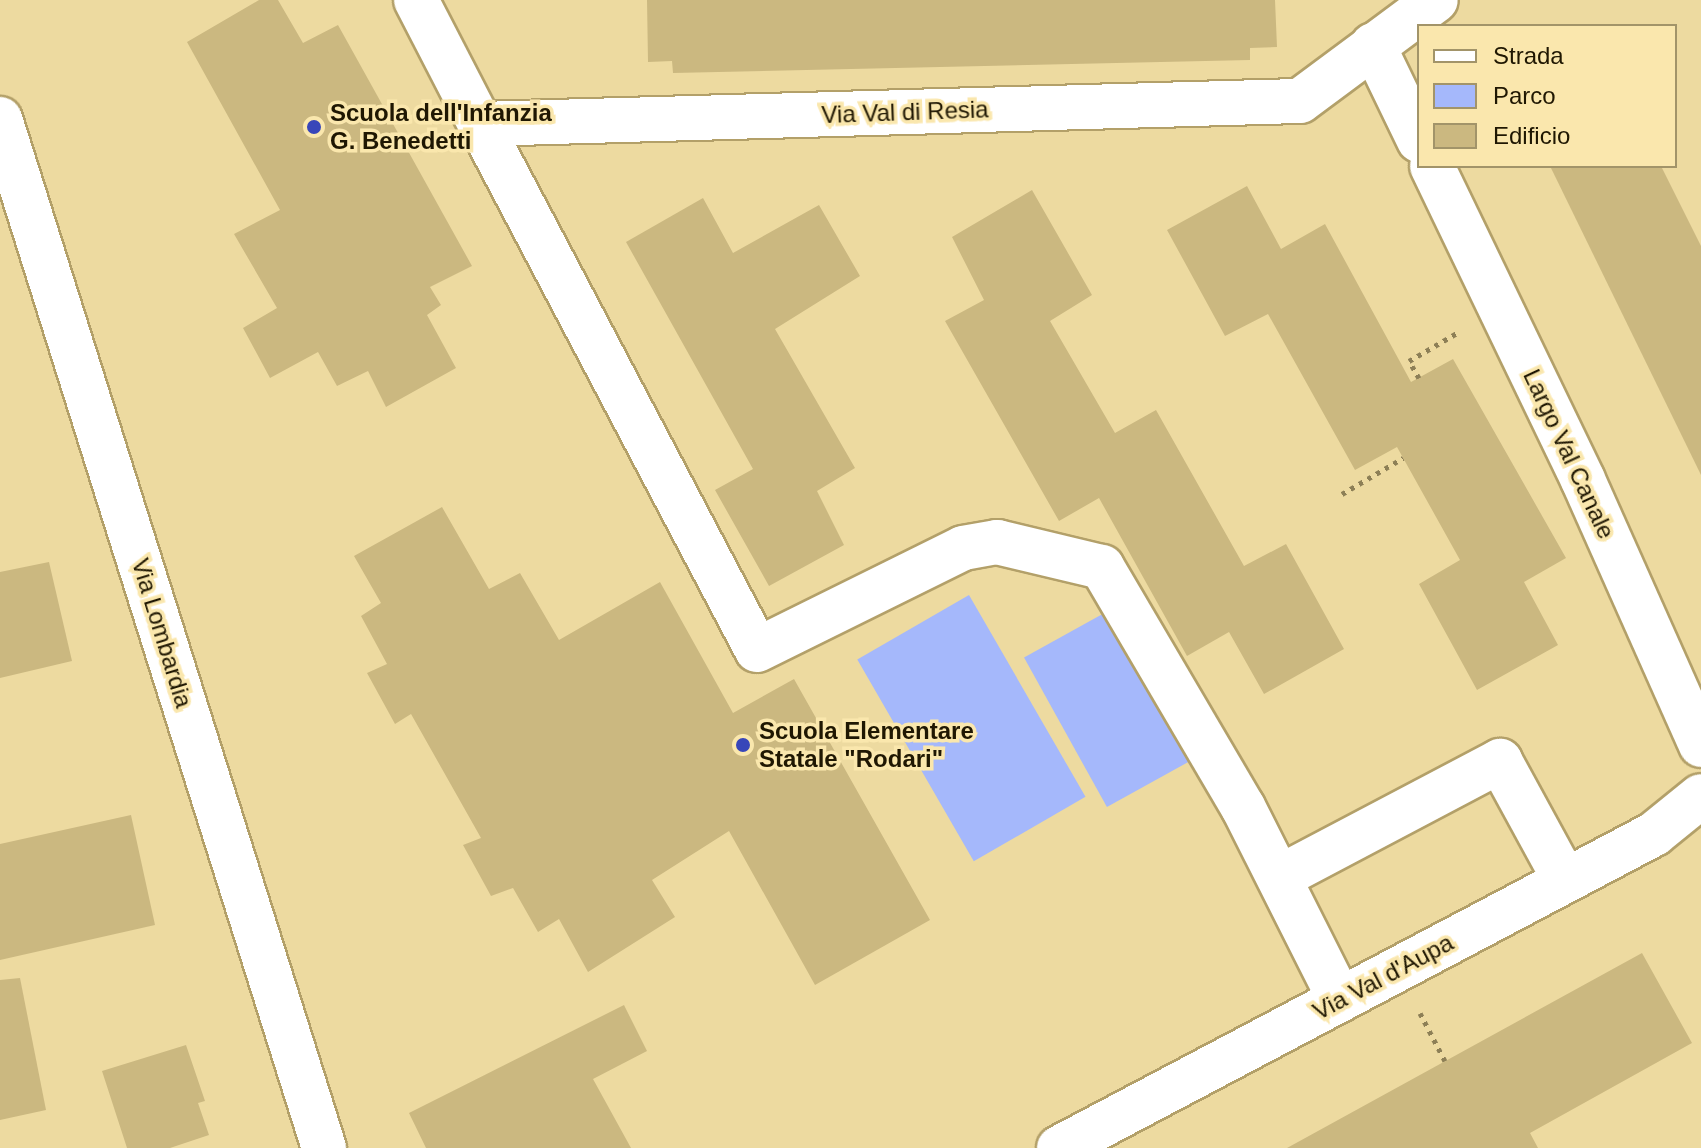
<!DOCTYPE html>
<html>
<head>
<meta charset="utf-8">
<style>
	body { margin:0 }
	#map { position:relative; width:1701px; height:1148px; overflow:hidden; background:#eddaa0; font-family:Helvetica,sans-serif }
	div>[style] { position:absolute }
	.green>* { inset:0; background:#a5b8fb; transform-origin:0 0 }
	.building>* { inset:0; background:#cbb880 }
	.path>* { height:5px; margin-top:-2.5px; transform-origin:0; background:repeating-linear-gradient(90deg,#8d7f56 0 4px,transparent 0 10px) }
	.roads { filter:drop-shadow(2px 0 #b3a069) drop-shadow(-2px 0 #b3a069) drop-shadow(0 2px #b3a069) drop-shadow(0 -2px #b3a069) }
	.minor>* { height:44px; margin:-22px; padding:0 22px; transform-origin:22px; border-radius:22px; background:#fff }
	.dots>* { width:22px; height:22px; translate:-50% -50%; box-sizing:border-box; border:4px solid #fae7ad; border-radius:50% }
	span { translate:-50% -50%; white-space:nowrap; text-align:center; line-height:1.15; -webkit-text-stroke:7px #fae7ad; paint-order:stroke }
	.street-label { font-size:24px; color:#1f1702 }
	.poi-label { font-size:24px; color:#1f1702; font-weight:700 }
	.left { translate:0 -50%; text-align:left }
	.legend { position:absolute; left:1417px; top:24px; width:260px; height:144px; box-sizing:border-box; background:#fae7ad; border:2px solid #a29469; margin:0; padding:10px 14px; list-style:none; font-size:24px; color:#1f1702 }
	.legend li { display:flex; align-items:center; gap:16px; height:40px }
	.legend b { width:40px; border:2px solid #a29469 }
</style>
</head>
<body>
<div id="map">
	<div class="green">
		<div style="left:969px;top:595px;width:233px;height:129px;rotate:60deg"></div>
		<div style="left:1108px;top:611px;width:171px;height:96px;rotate:61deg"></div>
	</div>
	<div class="building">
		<div style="clip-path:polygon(259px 0,278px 0,303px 43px,338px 25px,472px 266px,430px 287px,441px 305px,427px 315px,456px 368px,386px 407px,368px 371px,337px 386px,318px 352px,270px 378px,243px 328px,277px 308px,234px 234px,280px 210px,187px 42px)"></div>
		<div style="clip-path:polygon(647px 0,1275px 0,1277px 47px,1250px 48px,1250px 60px,673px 73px,672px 61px,648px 62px)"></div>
		<div style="clip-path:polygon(1550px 166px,1661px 166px,1701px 246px,1701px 475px)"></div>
		<div style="clip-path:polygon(1247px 186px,1281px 249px,1325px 224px,1411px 382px,1453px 359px,1566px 558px,1524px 582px,1558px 645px,1477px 690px,1419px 584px,1460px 560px,1397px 447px,1355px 470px,1268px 314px,1225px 336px,1167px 230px)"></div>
		<div style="clip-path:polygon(1032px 190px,1092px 295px,1050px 321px,1115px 433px,1156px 410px,1244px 566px,1286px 544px,1344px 649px,1264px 694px,1229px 632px,1187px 656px,1099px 498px,1059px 521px,945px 321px,984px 300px,952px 237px)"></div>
		<div style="clip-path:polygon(703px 198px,733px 253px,819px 205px,860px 276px,775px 329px,855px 468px,817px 491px,844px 545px,769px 586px,715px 490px,753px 469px,626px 242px)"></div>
		<div style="clip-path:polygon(442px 507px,489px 589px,520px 573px,559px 640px,660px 582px,733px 713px,794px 679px,930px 920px,815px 985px,729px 831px,652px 880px,675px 917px,588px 972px,559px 919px,538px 932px,513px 888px,491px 896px,463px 845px,481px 838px,411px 714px,395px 724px,367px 673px,387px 664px,361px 616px,381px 603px,354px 556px)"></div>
		<div style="clip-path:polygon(49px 562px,72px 661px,0 678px,0 572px)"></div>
		<div style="clip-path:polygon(131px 815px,155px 925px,0 960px,0 844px)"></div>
		<div style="clip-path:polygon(1642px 953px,1692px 1043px,1530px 1133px,1538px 1148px,1287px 1148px)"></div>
		<div style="clip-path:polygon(20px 978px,46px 1110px,0 1120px,0 980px)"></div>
		<div style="clip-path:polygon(624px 1005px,647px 1051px,593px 1079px,631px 1148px,426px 1148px,409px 1113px)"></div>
		<div style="clip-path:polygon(186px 1045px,205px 1101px,198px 1103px,209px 1135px,170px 1148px,127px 1148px,102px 1071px)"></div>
	</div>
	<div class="path">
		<div style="left:1419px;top:378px;width:20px;rotate:-120deg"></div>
		<div style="left:1409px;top:361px;width:56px;rotate:-30.3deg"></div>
		<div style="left:1342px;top:494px;width:71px;rotate:-30.5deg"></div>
		<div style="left:1420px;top:1013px;width:54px;rotate:62.5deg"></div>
	</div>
	<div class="roads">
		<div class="minor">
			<div style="left:416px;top:0;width:140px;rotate:62.7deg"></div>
			<div style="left:480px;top:124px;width:820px;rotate:-1.61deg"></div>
			<div style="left:1300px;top:101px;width:169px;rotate:-36.6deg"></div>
			<div style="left:1373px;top:45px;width:106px;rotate:64.2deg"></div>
			<div style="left:0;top:119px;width:1079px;rotate:72.52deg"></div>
			<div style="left:480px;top:124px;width:594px;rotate:62.23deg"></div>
			<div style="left:757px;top:650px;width:230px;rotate:-26.3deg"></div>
			<div style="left:963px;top:548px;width:35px;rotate:-10deg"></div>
			<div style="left:997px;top:542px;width:108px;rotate:13.4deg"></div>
			<div style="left:1102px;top:567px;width:278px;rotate:59.6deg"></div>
			<div style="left:1243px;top:807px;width:216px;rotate:63.3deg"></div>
			<div style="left:1432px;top:166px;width:348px;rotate:64.3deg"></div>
			<div style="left:1583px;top:480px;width:290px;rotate:66deg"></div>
			<div style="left:1280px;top:877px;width:249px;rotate:-27.8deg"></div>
			<div style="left:1500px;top:761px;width:136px;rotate:61.4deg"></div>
			<div style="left:1059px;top:1148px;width:673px;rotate:-27.82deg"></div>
			<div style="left:1654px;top:834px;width:60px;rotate:-39deg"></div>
		</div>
	</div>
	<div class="dots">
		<div style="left:314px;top:127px;background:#3846b9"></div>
		<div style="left:743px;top:745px;background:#3846b9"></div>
	</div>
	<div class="street-label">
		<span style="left:905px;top:112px;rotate:-2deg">Via Val di Resia</span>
		<span style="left:1569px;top:454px;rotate:65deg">Largo Val Canale</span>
		<span style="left:162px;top:633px;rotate:73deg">Via Lombardia</span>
		<span style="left:1383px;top:977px;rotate:-28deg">Via Val d'Aupa</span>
	</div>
	<div class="poi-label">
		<span class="left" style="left:330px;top:127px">Scuola dell'Infanzia<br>G. Benedetti</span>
		<span class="left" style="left:759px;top:745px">Scuola Elementare<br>Statale "Rodari"</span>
	</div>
	<ul class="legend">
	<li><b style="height:10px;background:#fff"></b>Strada</li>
	<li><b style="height:22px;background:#a5b8fb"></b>Parco</li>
	<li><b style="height:22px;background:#cbb880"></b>Edificio</li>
	</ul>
</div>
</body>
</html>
